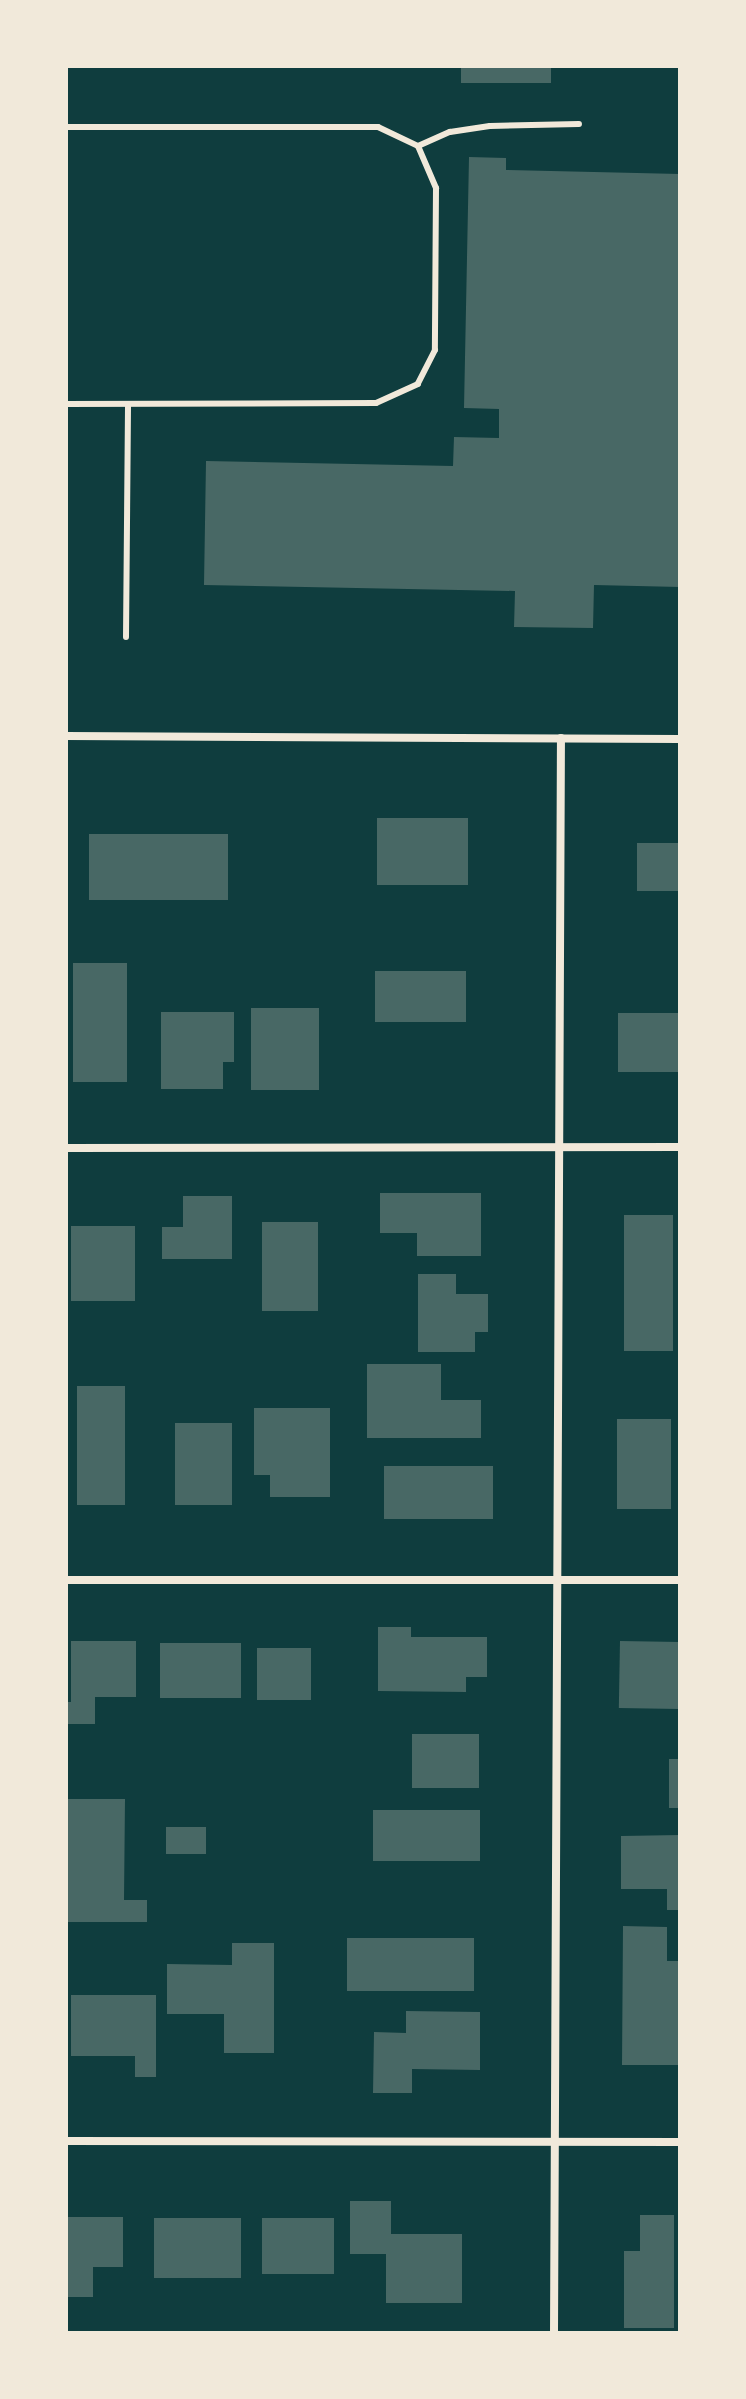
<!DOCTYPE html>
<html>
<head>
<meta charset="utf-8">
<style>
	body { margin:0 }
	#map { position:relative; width:746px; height:2399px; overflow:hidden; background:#0f3d3e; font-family:"Space Grotesk",sans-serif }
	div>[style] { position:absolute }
	.building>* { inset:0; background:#486865; transform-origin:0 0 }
	.service>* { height:6px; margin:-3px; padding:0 3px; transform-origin:3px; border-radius:3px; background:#f1e9da }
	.minor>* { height:8px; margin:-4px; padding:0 4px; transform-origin:4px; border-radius:4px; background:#f1e9da }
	span { translate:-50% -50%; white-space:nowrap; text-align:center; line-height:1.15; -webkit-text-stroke:6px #f1e9da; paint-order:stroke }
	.frame { position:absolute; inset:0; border:68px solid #f1e9da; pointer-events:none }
</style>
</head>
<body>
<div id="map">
	<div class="building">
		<div style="left:461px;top:66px;width:90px;height:17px"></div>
		<div style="clip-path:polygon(469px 157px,506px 158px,506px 170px,680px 174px,680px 587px,594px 585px,593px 628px,514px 627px,515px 591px,204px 585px,206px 461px,453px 466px,454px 437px,499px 438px,499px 409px,464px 408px)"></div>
		<div style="left:377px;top:818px;width:91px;height:67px"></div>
		<div style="left:89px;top:834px;width:139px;height:66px"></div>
		<div style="left:637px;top:843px;width:43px;height:48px"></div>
		<div style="left:73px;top:963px;width:54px;height:119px"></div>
		<div style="left:375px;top:971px;width:91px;height:51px"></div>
		<div style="left:251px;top:1008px;width:68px;height:82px"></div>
		<div style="clip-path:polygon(161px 1012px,234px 1012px,234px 1062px,223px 1062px,223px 1089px,161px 1089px)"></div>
		<div style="left:618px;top:1013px;width:61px;height:59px"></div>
		<div style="clip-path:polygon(380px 1193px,481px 1193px,481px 1256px,417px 1256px,417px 1233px,380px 1233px)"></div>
		<div style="clip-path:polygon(183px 1196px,232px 1196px,232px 1259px,162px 1259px,162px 1227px,183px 1227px)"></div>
		<div style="left:624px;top:1215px;width:49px;height:136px"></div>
		<div style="left:262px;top:1222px;width:56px;height:89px"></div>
		<div style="left:71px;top:1226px;width:64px;height:75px"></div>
		<div style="clip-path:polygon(418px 1274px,456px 1274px,456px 1294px,488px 1294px,488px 1332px,475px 1332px,475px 1352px,418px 1352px)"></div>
		<div style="clip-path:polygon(367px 1364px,441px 1364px,441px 1400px,481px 1400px,481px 1438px,367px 1438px)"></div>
		<div style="left:77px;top:1386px;width:48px;height:119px"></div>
		<div style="clip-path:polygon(254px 1408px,330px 1408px,330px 1497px,270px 1497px,270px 1475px,254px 1475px)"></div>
		<div style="left:617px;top:1419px;width:54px;height:90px"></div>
		<div style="left:175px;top:1423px;width:57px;height:82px"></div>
		<div style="left:384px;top:1466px;width:109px;height:53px"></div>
		<div style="clip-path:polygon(378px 1627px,411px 1627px,411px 1637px,487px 1637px,487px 1677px,466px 1677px,466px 1692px,378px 1691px)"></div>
		<div style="clip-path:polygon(71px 1641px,136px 1641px,136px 1697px,95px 1697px,95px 1724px,66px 1724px,66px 1702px,71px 1702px)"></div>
		<div style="left:620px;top:1641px;width:60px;height:67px;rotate:1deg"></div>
		<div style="left:160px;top:1643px;width:81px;height:55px"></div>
		<div style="left:257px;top:1648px;width:54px;height:52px"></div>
		<div style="left:412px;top:1734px;width:67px;height:54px"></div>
		<div style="left:669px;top:1759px;width:11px;height:49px"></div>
		<div style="clip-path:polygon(66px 1799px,125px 1799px,124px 1900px,147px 1900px,147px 1922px,66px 1922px)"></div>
		<div style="left:373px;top:1810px;width:107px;height:51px"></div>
		<div style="left:166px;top:1827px;width:40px;height:27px"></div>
		<div style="clip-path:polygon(680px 1835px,680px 1910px,667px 1910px,667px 1889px,621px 1889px,621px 1836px)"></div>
		<div style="clip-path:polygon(623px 1926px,667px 1927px,667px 1961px,680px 1961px,680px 2065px,622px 2065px)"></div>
		<div style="left:347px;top:1938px;width:127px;height:53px"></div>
		<div style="clip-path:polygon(232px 1943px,274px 1943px,274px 2053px,224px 2053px,224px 2014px,167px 2014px,167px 1964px,232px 1965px)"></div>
		<div style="clip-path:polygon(71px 1995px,156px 1995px,156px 2077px,135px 2077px,135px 2056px,71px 2056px)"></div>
		<div style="clip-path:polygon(406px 2011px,480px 2012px,480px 2070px,412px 2069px,412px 2093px,373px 2093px,374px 2032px,406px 2033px)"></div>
		<div style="clip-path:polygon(350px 2201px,391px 2201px,391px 2234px,462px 2234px,462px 2303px,386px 2303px,386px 2254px,350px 2254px)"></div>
		<div style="clip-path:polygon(640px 2215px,674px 2215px,674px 2328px,624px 2328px,624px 2251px,640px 2251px)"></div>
		<div style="clip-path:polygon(66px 2217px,123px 2217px,123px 2267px,93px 2267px,93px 2297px,66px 2297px)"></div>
		<div style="left:154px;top:2218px;width:87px;height:60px"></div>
		<div style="left:262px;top:2218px;width:72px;height:56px"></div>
	</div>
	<div class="service">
		<div style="left:66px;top:127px;width:312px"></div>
		<div style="left:378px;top:127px;width:44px;rotate:25.4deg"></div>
		<div style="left:418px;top:146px;width:46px;rotate:66.8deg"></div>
		<div style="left:436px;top:188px;width:162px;rotate:90.4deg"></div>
		<div style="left:435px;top:350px;width:38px;rotate:117deg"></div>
		<div style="left:418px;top:384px;width:46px;rotate:155.7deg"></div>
		<div style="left:376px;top:403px;width:310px;rotate:179.8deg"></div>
		<div style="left:418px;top:146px;width:35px;rotate:-24deg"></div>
		<div style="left:450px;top:132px;width:40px;rotate:-8.5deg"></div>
		<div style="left:490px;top:126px;width:89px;rotate:-1.3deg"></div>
		<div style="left:126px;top:637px;width:233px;rotate:-89.5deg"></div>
	</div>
	<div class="minor">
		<div style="left:66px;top:736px;width:614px;rotate:0.28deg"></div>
		<div style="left:66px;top:1148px;width:614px;rotate:-0.09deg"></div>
		<div style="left:66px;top:1580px;width:614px"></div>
		<div style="left:66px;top:2141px;width:614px;rotate:0.09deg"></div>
		<div style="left:554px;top:2333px;width:1595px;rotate:-89.75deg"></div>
	</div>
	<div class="frame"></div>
</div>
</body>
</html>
